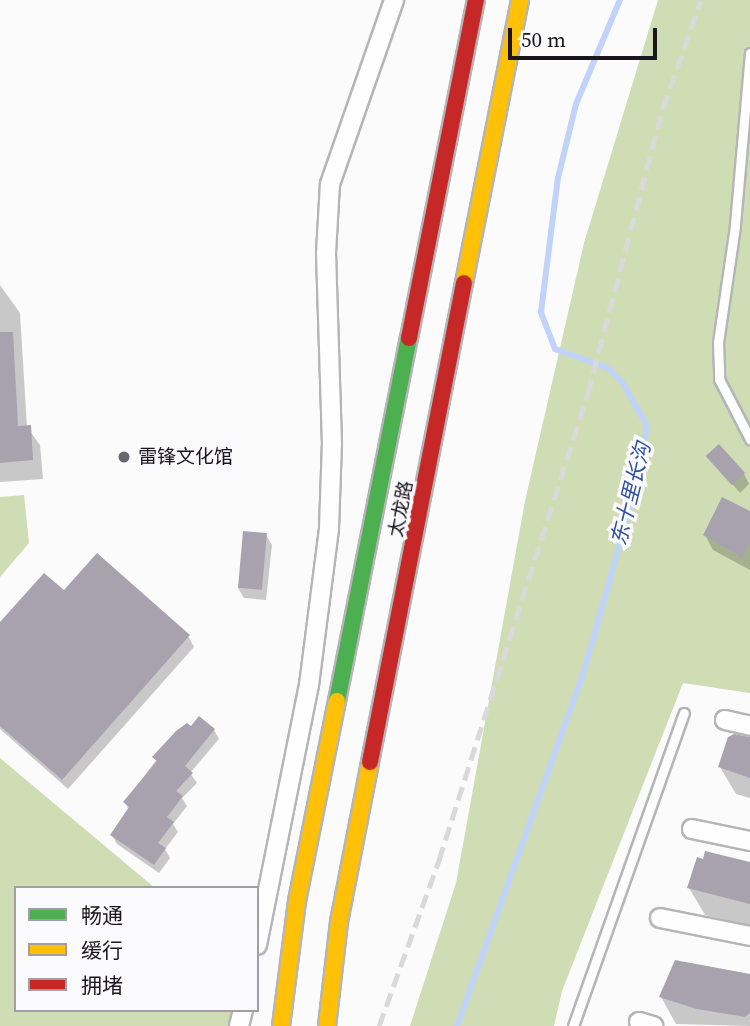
<!DOCTYPE html>
<html>
<head>
<meta charset="utf-8">
<style>
	body { margin:0 }
	#map { position:relative; width:750px; height:1026px; overflow:hidden; background:#fbfbfc; font-family:"Source Serif 4","Noto Sans SC",serif }
	div>[style] { position:absolute }
	.forest>* { inset:0; background:#d0dcb4 }
	.shadow>* { inset:0; background:#0003 }
	.stream>* { height:6px; margin:-3px; padding:0 3px; transform-origin:3px; border-radius:3px; background:#c1d3f8 }
	.building>* { inset:0; background:#a8a2ae; transform-origin:0 0 }
	.roads { filter:drop-shadow(2px 0 #b5b5b7) drop-shadow(-2px 0 #b5b5b7) drop-shadow(0 2px #b5b5b7) drop-shadow(0 -2px #b5b5b7) }
	.lane>* { height:9px; margin:-4.5px; padding:0 4.5px; transform-origin:4.5px; border-radius:4.5px; background:#fefeff }
	.street>* { height:18px; margin:-9px; padding:0 9px; transform-origin:9px; border-radius:9px; background:#fefeff }
	.fast>* { height:16px; margin:-8px; padding:0 8px; transform-origin:8px; border-radius:8px; background:#4caf50 }
	.slow>* { height:16px; margin:-8px; padding:0 8px; transform-origin:8px; border-radius:8px; background:#ffc107 }
	.jam>* { height:16px; margin:-8px; padding:0 8px; transform-origin:8px; border-radius:8px; background:#c62828 }
	.rail>* { height:5px; margin-top:-2.5px; transform-origin:0; background:repeating-linear-gradient(90deg,#d9d9da 0 14px,transparent 0 21px) }
	.dots>* { width:19px; height:19px; translate:-50% -50%; box-sizing:border-box; border:4px solid #fbfafd; border-radius:50% }
	span { translate:-50% -50%; white-space:nowrap; text-align:center; line-height:1.15; -webkit-text-stroke:7px #fbfafd; paint-order:stroke }
	.poi-label { font-size:19px; color:#19171d }
	.left { translate:0 -50%; text-align:left }
	.street-label { font-size:19px; color:#19171d }
	.water-label { font-size:21px; color:#30519d; font-style:italic }
	.legend { position:absolute; left:14px; top:886px; width:245px; height:126px; box-sizing:border-box; background:#fbfafd; border:2px solid #a19fa3; margin:0; padding:9px 12px; list-style:none; font-size:21px; color:#19171d }
	.legend li { display:flex; align-items:center; gap:14px; height:35px }
	.legend b { width:35px; border:2px solid #a19fa3 }
	.scale { position:absolute; left:508px; top:28px; width:149px; height:32px; box-sizing:border-box; border:4px solid #19171d; border-top:0; padding-left:9px; font-size:21px; line-height:24px; white-space:nowrap; color:#19171d; -webkit-text-stroke:5px #fbfafd; paint-order:stroke }
</style>
</head>
<body>
<div id="map">
	<div class="forest">
		<div style="clip-path:polygon(658px 0,750px 0,750px 693px,683px 683px,562px 991px,554px 1026px,410px 1026px,456px 883px,525px 501px,584px 243px)"></div>
		<div style="clip-path:polygon(24px 495px,29px 543px,0 577px,0 497px)"></div>
		<div style="clip-path:polygon(0 758px,155px 888px,16px 888px,16px 1010px,241px 1010px,241px 1026px,0 1026px)"></div>
	</div>
	<div class="shadow">
		<div style="clip-path:polygon(0 285px,20px 313px,27px 427px,40px 445px,43px 479px,0 482px)"></div>
		<div style="clip-path:polygon(709px 457px,744px 474px,749px 484px,740px 493px)"></div>
		<div style="clip-path:polygon(750px 513px,750px 570px,713px 550px,705px 535px)"></div>
		<div style="clip-path:polygon(266px 535px,272px 545px,266px 600px,244px 598px,238px 588px)"></div>
		<div style="clip-path:polygon(0 624px,188px 636px,194px 647px,68px 789px,0 729px)"></div>
		<div style="clip-path:polygon(192px 728px,214px 730px,219px 739px,190px 773px,197px 783px,182px 798px,187px 806px,173px 824px,178px 832px,165px 849px,170px 858px,159px 873px,117px 844px,112px 835px,129px 810px,125px 802px,177px 732px)"></div>
		<div style="clip-path:polygon(750px 739px,750px 798px,736px 794px,720px 767px)"></div>
		<div style="clip-path:polygon(704px 861px,750px 863px,750px 926px,705px 915px,689px 888px)"></div>
		<div style="clip-path:polygon(750px 975px,750px 1026px,676px 1024px,661px 997px)"></div>
	</div>
	<div class="stream">
		<div style="left:457px;top:1026px;width:377px;rotate:-70.3deg"></div>
		<div style="left:584px;top:671px;width:215px;rotate:-74.3deg"></div>
		<div style="left:642px;top:464px;width:38px;rotate:-83deg"></div>
		<div style="left:647px;top:426px;width:51px;rotate:-119.6deg"></div>
		<div style="left:622px;top:382px;width:20px;rotate:-135deg"></div>
		<div style="left:608px;top:368px;width:56px;rotate:-160.3deg"></div>
		<div style="left:555px;top:349px;width:40px;rotate:-111deg"></div>
		<div style="left:541px;top:312px;width:135px;rotate:-82.8deg"></div>
		<div style="left:558px;top:178px;width:76px;rotate:-76.3deg"></div>
		<div style="left:576px;top:104px;width:113px;rotate:-67.1deg"></div>
	</div>
	<div class="building">
		<div style="clip-path:polygon(0 332px,13px 332px,18px 426px,31px 425px,33px 460px,0 463px)"></div>
		<div style="left:719px;top:444px;width:39px;height:18px;rotate:48deg"></div>
		<div style="clip-path:polygon(722px 497px,750px 511px,750px 543px,742px 557px,703px 535px)"></div>
		<div style="left:243px;top:531px;width:24px;height:57px;rotate:5deg"></div>
		<div style="clip-path:polygon(97px 553px,190px 635px,62px 780px,0 726px,0 622px,44px 573px,64px 590px)"></div>
		<div style="clip-path:polygon(199px 716px,215px 729px,185px 766px,193px 773px,176px 791px,183px 796px,167px 817px,174px 822px,158px 843px,166px 848px,154px 865px,110px 835px,129px 807px,123px 802px,157px 761px,152px 757px,176px 731px,187px 723px,191px 726px)"></div>
		<div style="clip-path:polygon(734px 734px,750px 737px,750px 778px,718px 767px,728px 737px)"></div>
		<div style="clip-path:polygon(705px 851px,750px 862px,750px 904px,687px 888px,697px 857px,703px 859px)"></div>
		<div style="clip-path:polygon(675px 960px,750px 974px,750px 1013px,745px 1017px,697px 1009px,659px 997px)"></div>
	</div>
	<div class="roads">
		<div class="lane">
			<div style="left:750px;top:53px;width:174px;rotate:95deg"></div>
			<div style="left:735px;top:226px;width:117px;rotate:98.3deg"></div>
			<div style="left:718px;top:342px;width:37px;rotate:88deg"></div>
			<div style="left:719px;top:379px;width:68px;rotate:62.7deg"></div>
			<div style="left:573px;top:1026px;width:332px;rotate:-70.5deg"></div>
		</div>
		<div class="street">
			<div style="left:725px;top:720px;width:26px;rotate:13deg"></div>
			<div style="left:692px;top:829px;width:59px;rotate:11.7deg"></div>
			<div style="left:660px;top:918px;width:92px;rotate:11.3deg"></div>
			<div style="left:257px;top:945px;width:265px;rotate:-78.7deg"></div>
			<div style="left:309px;top:685px;width:158px;rotate:-82.7deg"></div>
			<div style="left:329px;top:528px;width:84px;rotate:-88deg"></div>
			<div style="left:332px;top:444px;width:191px;rotate:-91.8deg"></div>
			<div style="left:326px;top:253px;width:69px;rotate:-86.7deg"></div>
			<div style="left:330px;top:184px;width:195px;rotate:-70.8deg"></div>
			<div style="left:639px;top:1022px;width:15px;rotate:16deg"></div>
			<div style="left:239px;top:1026px;width:16px;rotate:-76deg"></div>
		</div>
		<div class="fast">
			<div style="left:337px;top:701px;width:370px;rotate:-78.8deg"></div>
		</div>
		<div class="slow">
			<div style="left:464px;top:283px;width:288px;rotate:-78.8deg"></div>
			<div style="left:281px;top:1026px;width:126px;rotate:-82.7deg"></div>
			<div style="left:297px;top:901px;width:204px;rotate:-78.7deg"></div>
			<div style="left:327px;top:1026px;width:105px;rotate:-83.4deg"></div>
			<div style="left:339px;top:922px;width:163px;rotate:-79deg"></div>
		</div>
		<div class="jam">
			<div style="left:409px;top:338px;width:345px;rotate:-78.8deg"></div>
			<div style="left:370px;top:762px;width:488px;rotate:-78.9deg"></div>
		</div>
	</div>
	<div class="rail">
		<div style="left:379px;top:1026px;width:177px;rotate:-70.1deg"></div>
		<div style="left:439px;top:860px;width:490px;rotate:-72.3deg"></div>
		<div style="left:588px;top:393px;width:295px;rotate:-75.3deg"></div>
		<div style="left:663px;top:108px;width:114px;rotate:-70.6deg"></div>
	</div>
	<div class="dots">
		<div style="left:124px;top:457px;background:#68676b"></div>
	</div>
	<div class="poi-label">
		<span class="left" style="left:138px;top:457px">雷锋文化馆</span>
	</div>
	<div class="street-label">
		<span style="left:401px;top:509px;rotate:-79deg">太龙路</span>
	</div>
	<div class="water-label">
		<span style="left:631px;top:494px;rotate:-76deg">东十里长沟</span>
	</div>
	<ul class="legend">
	<li><b style="height:9px;background:#4caf50"></b>畅通</li>
	<li><b style="height:9px;background:#ffc107"></b>缓行</li>
	<li><b style="height:9px;background:#c62828"></b>拥堵</li>
	</ul>
	<div class="scale">50 m</div>
</div>
</body>
</html>
